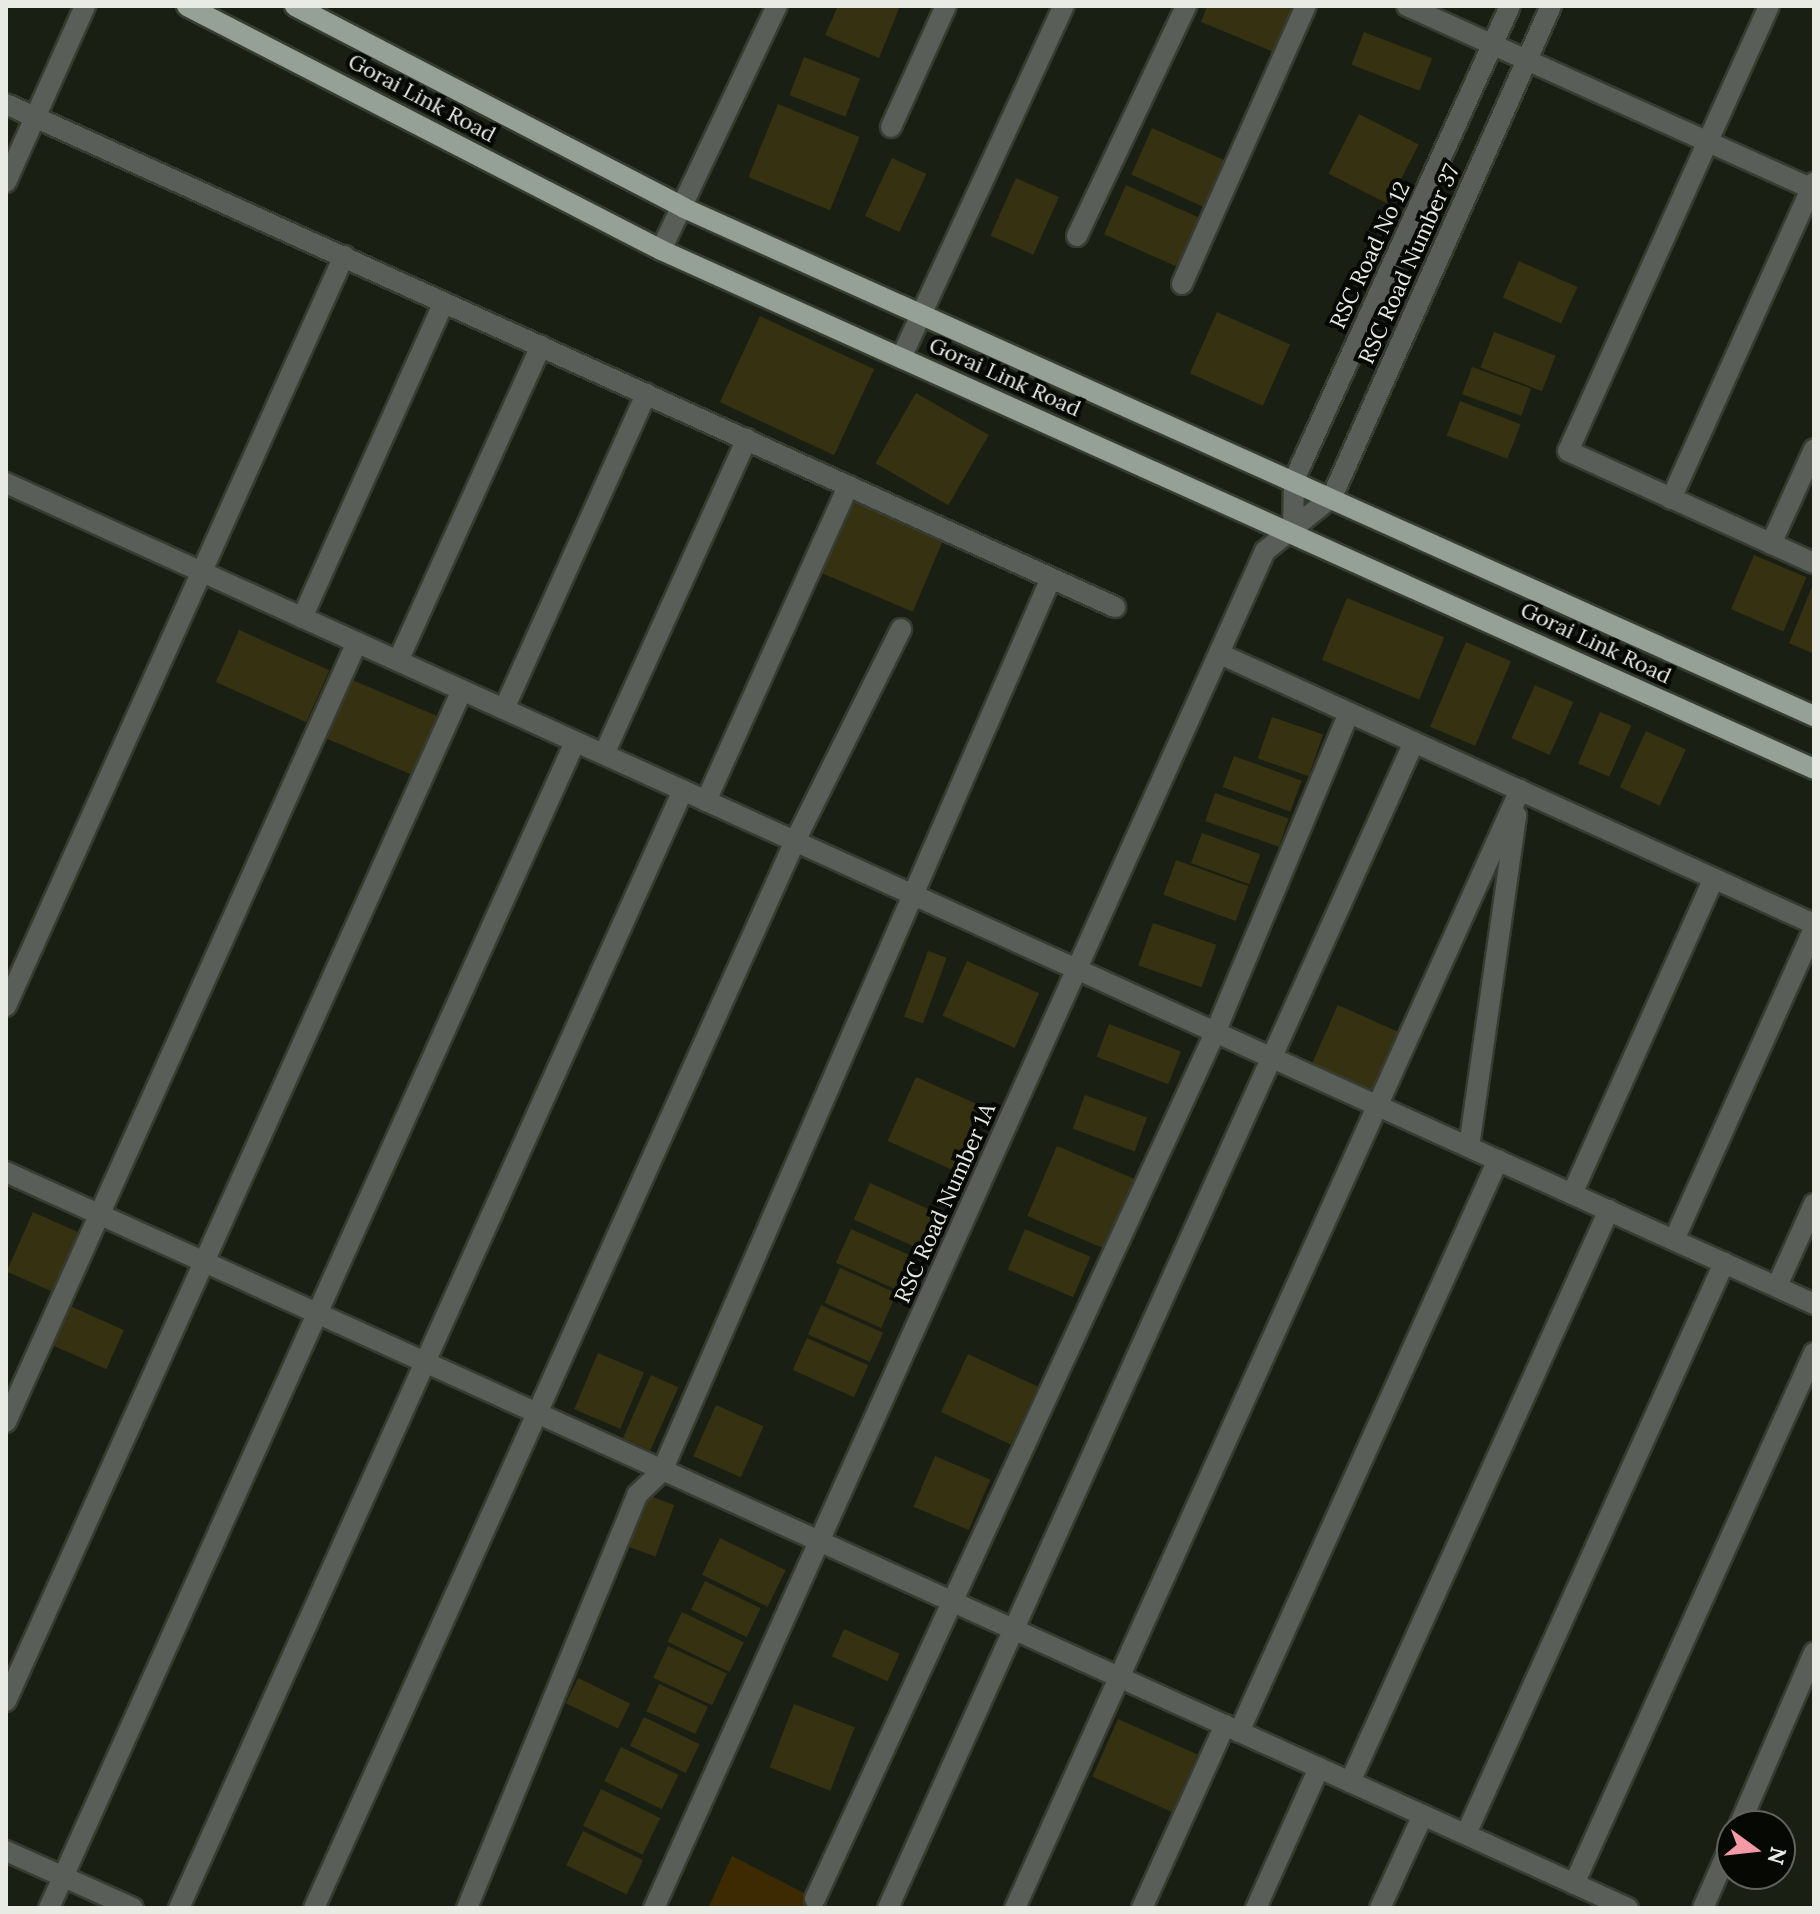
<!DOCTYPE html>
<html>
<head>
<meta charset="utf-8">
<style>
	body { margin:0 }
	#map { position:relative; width:1820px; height:1914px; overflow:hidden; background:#1a1f14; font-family:Lora,serif }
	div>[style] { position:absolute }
	.green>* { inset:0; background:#3e2a02 }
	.building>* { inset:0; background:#353111; transform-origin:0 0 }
	.roads { filter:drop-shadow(2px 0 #373c31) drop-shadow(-2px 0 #373c31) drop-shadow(0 2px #373c31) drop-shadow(0 -2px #373c31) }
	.minor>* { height:20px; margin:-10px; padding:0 10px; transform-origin:10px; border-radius:10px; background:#595e59 }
	.major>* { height:20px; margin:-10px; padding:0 10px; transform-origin:10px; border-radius:10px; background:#95a096 }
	span { translate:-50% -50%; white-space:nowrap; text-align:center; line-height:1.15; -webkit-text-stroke:8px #060804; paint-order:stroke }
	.street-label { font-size:22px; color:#e8ebe4 }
	.frame { position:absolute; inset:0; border:8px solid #e8ebe4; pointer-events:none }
	.north { position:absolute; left:1716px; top:1810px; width:80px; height:80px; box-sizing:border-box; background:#060804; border:2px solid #60635e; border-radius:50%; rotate:105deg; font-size:22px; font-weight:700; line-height:32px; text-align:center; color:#e8ebe4 }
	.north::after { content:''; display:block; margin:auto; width:28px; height:36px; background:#f49aa6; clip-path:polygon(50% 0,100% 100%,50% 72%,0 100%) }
</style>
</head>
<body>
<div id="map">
	<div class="green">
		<div style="clip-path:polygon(732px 1856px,833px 1908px,708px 1908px)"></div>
	</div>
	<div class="building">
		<div style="clip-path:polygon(838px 6px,900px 6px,879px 58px,825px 35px)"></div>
		<div style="clip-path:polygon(1207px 6px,1295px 6px,1276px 53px,1201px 22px)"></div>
		<div style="left:1364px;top:32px;width:73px;height:35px;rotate:21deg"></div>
		<div style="left:804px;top:57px;width:60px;height:41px;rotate:21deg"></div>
		<div style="left:778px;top:104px;width:88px;height:79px;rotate:22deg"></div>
		<div style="left:1359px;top:114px;width:67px;height:67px;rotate:27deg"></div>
		<div style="left:1152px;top:128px;width:85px;height:51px;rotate:24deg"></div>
		<div style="left:892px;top:158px;width:38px;height:64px;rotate:25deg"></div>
		<div style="left:1016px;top:178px;width:47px;height:63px;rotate:24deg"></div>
		<div style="left:1126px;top:185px;width:83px;height:54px;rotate:24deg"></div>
		<div style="left:1519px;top:261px;width:64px;height:40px;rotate:24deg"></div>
		<div style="left:1217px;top:312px;width:80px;height:67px;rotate:24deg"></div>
		<div style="left:760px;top:316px;width:126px;height:95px;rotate:25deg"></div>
		<div style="left:1494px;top:332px;width:66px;height:38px;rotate:21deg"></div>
		<div style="left:1472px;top:367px;width:63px;height:29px;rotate:20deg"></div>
		<div style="left:916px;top:393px;width:84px;height:81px;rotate:30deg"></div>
		<div style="left:1460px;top:401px;width:65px;height:37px;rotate:21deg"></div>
		<div style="left:850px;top:496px;width:103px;height:82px;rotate:23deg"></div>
		<div style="left:1754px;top:555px;width:57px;height:59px;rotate:23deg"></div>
		<div style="clip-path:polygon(1814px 582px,1814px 654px,1789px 643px)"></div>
		<div style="left:1347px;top:598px;width:105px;height:67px;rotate:22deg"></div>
		<div style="left:239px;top:630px;width:99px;height:57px;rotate:24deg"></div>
		<div style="left:1466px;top:642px;width:49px;height:92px;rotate:23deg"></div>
		<div style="left:343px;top:676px;width:108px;height:64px;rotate:23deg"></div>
		<div style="left:1535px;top:685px;width:42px;height:58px;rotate:24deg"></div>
		<div style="left:1600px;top:712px;width:34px;height:56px;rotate:23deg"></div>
		<div style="left:1272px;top:717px;width:54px;height:44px;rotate:19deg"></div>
		<div style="left:1646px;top:731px;width:44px;height:62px;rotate:25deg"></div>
		<div style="left:1234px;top:756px;width:72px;height:33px;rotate:20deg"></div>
		<div style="left:1215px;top:793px;width:78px;height:30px;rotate:19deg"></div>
		<div style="left:1202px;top:833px;width:62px;height:32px;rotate:20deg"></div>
		<div style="left:1176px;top:860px;width:77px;height:37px;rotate:20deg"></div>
		<div style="left:1153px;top:923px;width:67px;height:45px;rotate:19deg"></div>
		<div style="left:928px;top:951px;width:20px;height:70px;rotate:20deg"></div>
		<div style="left:967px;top:961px;width:79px;height:60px;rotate:24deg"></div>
		<div style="left:1338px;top:1005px;width:71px;height:66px;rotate:24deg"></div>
		<div style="left:1109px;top:1024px;width:77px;height:35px;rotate:21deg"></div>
		<div style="left:916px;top:1077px;width:74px;height:70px;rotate:24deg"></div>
		<div style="left:1085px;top:1095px;width:66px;height:36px;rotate:20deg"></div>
		<div style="left:1057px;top:1146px;width:91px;height:76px;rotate:23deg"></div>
		<div style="left:870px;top:1183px;width:70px;height:40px;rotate:24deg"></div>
		<div style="left:33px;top:1212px;width:52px;height:65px;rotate:24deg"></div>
		<div style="left:851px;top:1229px;width:69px;height:37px;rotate:24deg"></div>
		<div style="left:1025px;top:1229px;width:71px;height:44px;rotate:23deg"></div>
		<div style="left:840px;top:1268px;width:62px;height:38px;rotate:24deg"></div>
		<div style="left:821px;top:1305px;width:68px;height:32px;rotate:24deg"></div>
		<div style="left:70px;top:1306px;width:59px;height:43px;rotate:24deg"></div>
		<div style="left:807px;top:1338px;width:67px;height:35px;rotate:24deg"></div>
		<div style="left:598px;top:1353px;width:50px;height:61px;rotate:23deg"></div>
		<div style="left:968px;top:1354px;width:77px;height:64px;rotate:25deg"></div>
		<div style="left:651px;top:1375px;width:30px;height:69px;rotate:24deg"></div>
		<div style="left:716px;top:1405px;width:52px;height:56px;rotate:24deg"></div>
		<div style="left:935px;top:1456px;width:60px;height:55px;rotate:23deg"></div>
		<div style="left:647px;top:1495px;width:29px;height:55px;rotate:20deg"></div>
		<div style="left:720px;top:1538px;width:73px;height:41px;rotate:26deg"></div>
		<div style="left:705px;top:1581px;width:62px;height:32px;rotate:26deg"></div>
		<div style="left:682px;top:1612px;width:69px;height:33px;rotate:26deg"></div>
		<div style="left:844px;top:1629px;width:61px;height:30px;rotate:24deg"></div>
		<div style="left:668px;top:1646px;width:65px;height:35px;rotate:25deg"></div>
		<div style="left:578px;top:1678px;width:58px;height:28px;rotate:26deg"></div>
		<div style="left:659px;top:1684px;width:54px;height:30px;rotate:25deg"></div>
		<div style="left:794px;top:1704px;width:65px;height:68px;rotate:21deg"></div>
		<div style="left:644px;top:1717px;width:62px;height:32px;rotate:26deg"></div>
		<div style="left:1118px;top:1719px;width:87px;height:63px;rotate:24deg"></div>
		<div style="left:621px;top:1747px;width:64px;height:38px;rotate:26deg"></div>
		<div style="left:601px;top:1789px;width:66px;height:41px;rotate:26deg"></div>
		<div style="left:583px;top:1831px;width:67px;height:38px;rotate:26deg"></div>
	</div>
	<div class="roads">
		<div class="minor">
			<div style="left:1407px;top:6px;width:447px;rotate:24.3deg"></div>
			<div style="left:1769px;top:6px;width:488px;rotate:114.3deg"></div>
			<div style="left:1568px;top:451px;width:270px;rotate:24.5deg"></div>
			<div style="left:6px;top:104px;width:1218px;rotate:24.4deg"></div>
			<div style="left:891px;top:127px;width:133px;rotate:-65.6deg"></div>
			<div style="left:6px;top:182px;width:193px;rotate:-65.8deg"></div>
			<div style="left:1077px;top:236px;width:255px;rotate:-64.6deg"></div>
			<div style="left:661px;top:250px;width:270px;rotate:-64.6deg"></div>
			<div style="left:1182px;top:284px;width:304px;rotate:-66deg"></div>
			<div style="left:901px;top:358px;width:388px;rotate:-65.2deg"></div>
			<div style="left:6px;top:483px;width:1986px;rotate:24.42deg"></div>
			<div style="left:1671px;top:499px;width:347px;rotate:-65.7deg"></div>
			<div style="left:1293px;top:529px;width:49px;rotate:-88.8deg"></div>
			<div style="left:1294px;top:480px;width:521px;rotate:-65.5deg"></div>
			<div style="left:1771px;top:544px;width:104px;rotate:-65.6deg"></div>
			<div style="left:302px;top:618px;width:346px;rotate:-65.8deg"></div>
			<div style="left:1220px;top:654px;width:652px;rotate:24.44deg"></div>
			<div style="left:398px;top:661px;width:346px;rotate:-65.6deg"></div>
			<div style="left:504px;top:709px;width:346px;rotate:-65.7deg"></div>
			<div style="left:604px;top:754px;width:346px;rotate:-65.6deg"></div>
			<div style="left:706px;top:801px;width:346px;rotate:-65.7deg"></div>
			<div style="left:6px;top:1006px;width:823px;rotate:-65.74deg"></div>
			<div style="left:1469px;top:1147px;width:335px;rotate:-81.9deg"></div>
			<div style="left:6px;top:1172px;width:1781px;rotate:24.41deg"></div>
			<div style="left:1572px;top:1194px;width:346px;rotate:-65.8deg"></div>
			<div style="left:1674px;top:1240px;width:341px;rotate:-65.8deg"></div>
			<div style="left:1777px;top:1286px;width:90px;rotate:-65.7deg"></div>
			<div style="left:6px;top:1422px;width:855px;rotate:-65.77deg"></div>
			<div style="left:6px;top:1701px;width:1109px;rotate:-65.72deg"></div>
			<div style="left:1239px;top:1732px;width:628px;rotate:-65.64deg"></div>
			<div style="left:1350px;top:1782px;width:628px;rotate:-65.64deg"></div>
			<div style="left:1739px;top:1826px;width:189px;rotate:-66.6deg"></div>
			<div style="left:1466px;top:1834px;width:627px;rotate:-65.68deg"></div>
			<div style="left:6px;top:1851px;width:139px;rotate:24.2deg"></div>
			<div style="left:1574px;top:1884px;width:583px;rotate:-65.68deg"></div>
			<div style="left:815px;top:1899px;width:954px;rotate:-65.21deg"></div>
			<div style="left:1215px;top:1033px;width:347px;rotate:-67.3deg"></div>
			<div style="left:49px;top:1908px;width:1279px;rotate:-65.72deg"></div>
			<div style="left:179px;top:1908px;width:1226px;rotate:-65.73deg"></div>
			<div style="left:314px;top:1908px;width:1170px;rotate:-65.73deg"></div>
			<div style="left:795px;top:841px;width:237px;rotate:-63.4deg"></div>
			<div style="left:467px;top:1908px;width:447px;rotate:-67.6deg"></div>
			<div style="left:637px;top:1495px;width:35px;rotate:-44deg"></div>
			<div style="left:662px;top:1471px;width:974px;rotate:-66.46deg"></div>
			<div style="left:654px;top:1908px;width:1488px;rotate:-65.76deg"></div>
			<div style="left:1265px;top:551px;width:86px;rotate:-38.9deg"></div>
			<div style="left:1332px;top:497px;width:538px;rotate:-65.96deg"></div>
			<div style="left:888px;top:1908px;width:1279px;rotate:-65.72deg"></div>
			<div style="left:1015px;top:1908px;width:1227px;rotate:-65.69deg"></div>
			<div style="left:1142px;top:1908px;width:201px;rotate:-65.6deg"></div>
			<div style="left:1256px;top:1908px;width:154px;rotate:-65.8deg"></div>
			<div style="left:1380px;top:1908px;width:102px;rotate:-65.2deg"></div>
			<div style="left:1703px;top:1908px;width:72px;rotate:-66.3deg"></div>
		</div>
		<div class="major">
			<div style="left:187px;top:6px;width:533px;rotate:27.24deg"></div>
			<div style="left:661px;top:250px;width:1264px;rotate:24.23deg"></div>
			<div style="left:295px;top:6px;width:438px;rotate:27.4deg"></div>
			<div style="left:684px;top:208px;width:1239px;rotate:24.21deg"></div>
		</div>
	</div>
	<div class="street-label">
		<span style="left:422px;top:98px;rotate:28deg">Gorai Link Road</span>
		<span style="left:1370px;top:255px;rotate:-65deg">RSC Road No 12</span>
		<span style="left:1409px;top:264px;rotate:-66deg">RSC Road Number 37</span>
		<span style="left:1005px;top:377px;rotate:24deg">Gorai Link Road</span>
		<span style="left:1596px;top:643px;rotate:25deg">Gorai Link Road</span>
		<span style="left:945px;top:1203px;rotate:-66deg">RSC Road Number 1A</span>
	</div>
	<div class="frame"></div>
	<div class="north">N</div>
</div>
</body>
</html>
